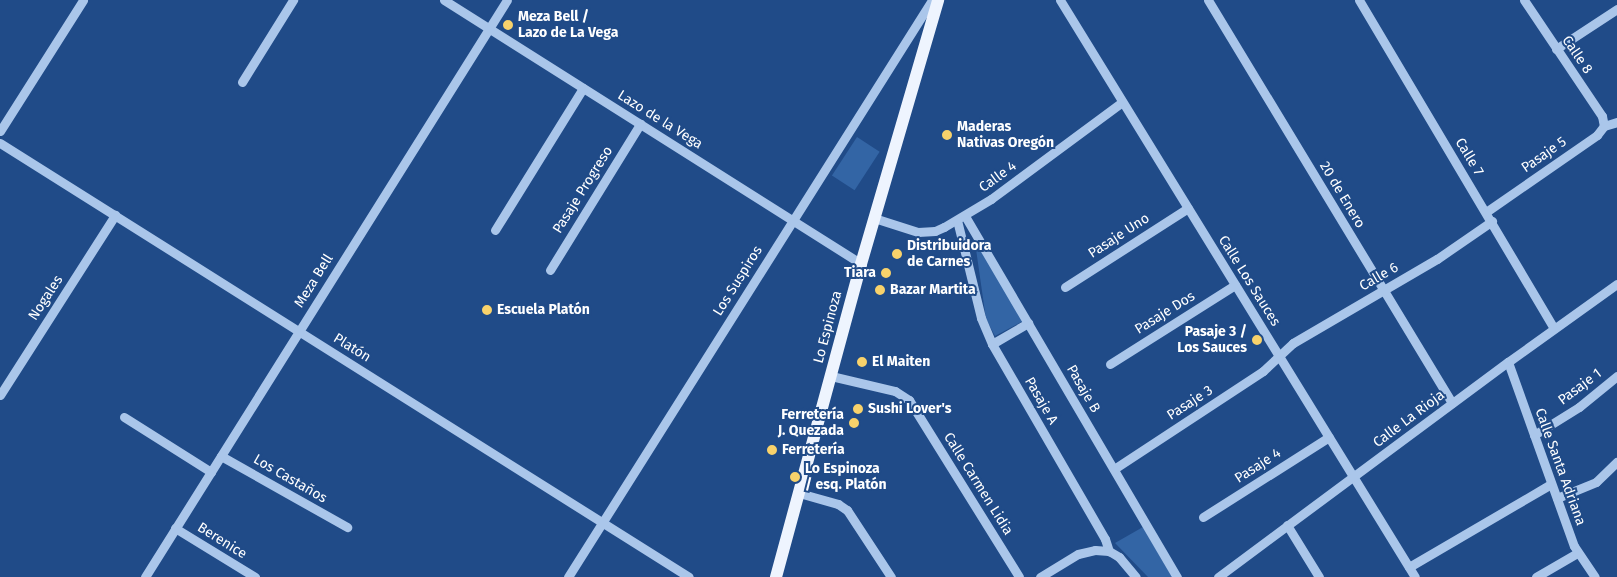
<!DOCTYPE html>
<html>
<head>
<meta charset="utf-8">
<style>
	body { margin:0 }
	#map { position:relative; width:1617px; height:577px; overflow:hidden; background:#204b88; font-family:"Fira Sans",sans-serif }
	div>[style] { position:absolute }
	.green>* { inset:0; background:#3365a5; transform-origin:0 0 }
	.minor>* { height:9px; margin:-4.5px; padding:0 4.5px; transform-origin:4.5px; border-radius:4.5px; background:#aac6ea }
	.major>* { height:12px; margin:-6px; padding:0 6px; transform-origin:6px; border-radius:6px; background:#eef4fe }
	.dots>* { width:14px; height:14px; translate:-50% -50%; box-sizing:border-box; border:2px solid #204b88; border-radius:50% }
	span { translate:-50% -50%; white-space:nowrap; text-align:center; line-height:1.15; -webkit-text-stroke:4px #204b88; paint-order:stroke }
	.poi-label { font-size:14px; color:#fff; font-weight:700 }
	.left { translate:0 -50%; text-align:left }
	.right { translate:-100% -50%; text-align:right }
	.street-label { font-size:14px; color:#fff }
</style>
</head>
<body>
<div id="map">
	<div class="green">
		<div style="left:857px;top:137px;width:27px;height:46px;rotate:33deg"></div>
		<div style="clip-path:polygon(974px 235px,1023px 321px,995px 336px,986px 319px)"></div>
		<div style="clip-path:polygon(1143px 527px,1172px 577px,1148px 577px,1115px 543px)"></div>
	</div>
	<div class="minor">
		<div style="left:444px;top:0;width:494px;rotate:32.3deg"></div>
		<div style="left:1060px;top:0;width:677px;rotate:58.4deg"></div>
		<div style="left:1208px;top:0;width:471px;rotate:58.8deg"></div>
		<div style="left:1359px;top:0;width:382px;rotate:59.3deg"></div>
		<div style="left:1524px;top:0;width:140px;rotate:56.1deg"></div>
		<div style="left:1602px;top:116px;width:10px;rotate:79deg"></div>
		<div style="left:1556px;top:49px;width:73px;rotate:-33.3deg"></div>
		<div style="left:242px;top:82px;width:97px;rotate:-58.1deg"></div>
		<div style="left:0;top:131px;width:155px;rotate:-57.6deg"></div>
		<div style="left:0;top:143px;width:814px;rotate:32.21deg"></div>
		<div style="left:1486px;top:212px;width:135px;rotate:-34.7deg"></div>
		<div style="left:1597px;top:135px;width:11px;rotate:-52deg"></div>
		<div style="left:1604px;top:126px;width:14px;rotate:-17deg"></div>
		<div style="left:965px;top:216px;width:419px;rotate:59.6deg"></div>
		<div style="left:874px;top:218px;width:46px;rotate:17.7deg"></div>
		<div style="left:918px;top:232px;width:17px;rotate:-3deg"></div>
		<div style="left:935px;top:231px;width:10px;rotate:-24deg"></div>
		<div style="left:944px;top:227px;width:55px;rotate:-30.8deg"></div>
		<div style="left:991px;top:199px;width:163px;rotate:-36.5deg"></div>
		<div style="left:957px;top:220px;width:101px;rotate:76.2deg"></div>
		<div style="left:981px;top:318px;width:28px;rotate:67deg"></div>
		<div style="left:992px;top:344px;width:225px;rotate:59.9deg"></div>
		<div style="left:1105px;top:539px;width:13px;rotate:72deg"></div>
		<div style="left:1109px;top:551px;width:12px;rotate:31deg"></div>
		<div style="left:1119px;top:557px;width:26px;rotate:50deg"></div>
		<div style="left:495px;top:230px;width:167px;rotate:-58.2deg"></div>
		<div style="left:550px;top:270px;width:172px;rotate:-58.3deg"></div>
		<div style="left:1065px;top:287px;width:146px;rotate:-32.7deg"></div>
		<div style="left:992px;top:344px;width:42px;rotate:-30.3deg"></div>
		<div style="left:1508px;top:362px;width:195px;rotate:70.3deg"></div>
		<div style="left:1574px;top:546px;width:37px;rotate:56deg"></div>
		<div style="left:1110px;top:364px;width:148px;rotate:-32.3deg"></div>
		<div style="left:831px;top:376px;width:66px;rotate:13.2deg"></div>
		<div style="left:895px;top:391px;width:17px;rotate:33deg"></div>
		<div style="left:909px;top:400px;width:208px;rotate:58.1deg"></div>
		<div style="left:0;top:395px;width:214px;rotate:-57.4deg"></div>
		<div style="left:124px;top:417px;width:103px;rotate:32.3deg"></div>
		<div style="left:1534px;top:435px;width:53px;rotate:-31.9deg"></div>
		<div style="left:1579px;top:407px;width:49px;rotate:-39.2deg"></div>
		<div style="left:221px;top:456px;width:145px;rotate:29.4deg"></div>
		<div style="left:1114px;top:469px;width:178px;rotate:-33.3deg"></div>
		<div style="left:1263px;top:371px;width:41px;rotate:-43deg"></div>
		<div style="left:1293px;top:343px;width:167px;rotate:-30.3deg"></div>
		<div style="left:1437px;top:259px;width:67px;rotate:-34.6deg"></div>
		<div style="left:799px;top:493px;width:41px;rotate:15.8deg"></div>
		<div style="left:838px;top:504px;width:11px;rotate:34deg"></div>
		<div style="left:847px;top:510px;width:80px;rotate:56.7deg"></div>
		<div style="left:1557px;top:498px;width:42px;rotate:-22.3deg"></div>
		<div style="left:1596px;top:482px;width:29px;rotate:-44deg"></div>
		<div style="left:1203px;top:517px;width:149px;rotate:-32.4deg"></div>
		<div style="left:1287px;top:525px;width:61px;rotate:58.4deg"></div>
		<div style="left:175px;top:528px;width:94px;rotate:31.5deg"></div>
		<div style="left:1409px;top:567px;width:164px;rotate:-30.3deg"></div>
		<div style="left:145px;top:577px;width:681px;rotate:-57.9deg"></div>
		<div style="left:568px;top:577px;width:682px;rotate:-57.75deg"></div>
		<div style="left:1040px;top:577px;width:44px;rotate:-31.2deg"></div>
		<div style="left:1078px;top:554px;width:17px;rotate:-13deg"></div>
		<div style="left:1095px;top:550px;width:14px;rotate:4deg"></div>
		<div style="left:1218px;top:577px;width:361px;rotate:-36.6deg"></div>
		<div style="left:1508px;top:362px;width:134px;rotate:-35.6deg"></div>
		<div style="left:1536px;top:577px;width:48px;rotate:-30.3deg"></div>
	</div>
	<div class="major">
		<div style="left:776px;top:577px;width:324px;rotate:-74.8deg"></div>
		<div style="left:861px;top:264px;width:275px;rotate:-73.7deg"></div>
	</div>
	<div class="dots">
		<div style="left:508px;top:25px;background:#f8d26b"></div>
		<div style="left:947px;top:135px;background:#f8d26b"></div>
		<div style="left:897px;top:254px;background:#f8d26b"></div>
		<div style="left:886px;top:273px;background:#f8d26b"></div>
		<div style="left:880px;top:290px;background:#f8d26b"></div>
		<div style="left:487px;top:310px;background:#f8d26b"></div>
		<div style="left:1257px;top:340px;background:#f8d26b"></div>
		<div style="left:862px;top:362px;background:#f8d26b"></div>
		<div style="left:858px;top:409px;background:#f8d26b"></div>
		<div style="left:854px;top:423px;background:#f8d26b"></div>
		<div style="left:772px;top:450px;background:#f8d26b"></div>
		<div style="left:795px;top:477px;background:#f8d26b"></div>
	</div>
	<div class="poi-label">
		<span class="left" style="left:518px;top:25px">Meza Bell /<br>Lazo de La Vega</span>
		<span class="left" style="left:957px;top:135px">Maderas<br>Nativas Oregón</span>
		<span class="left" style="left:907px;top:254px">Distribuidora<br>de Carnes</span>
		<span class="right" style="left:876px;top:273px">Tiara</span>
		<span class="left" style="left:890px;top:290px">Bazar Martita</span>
		<span class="left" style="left:497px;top:310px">Escuela Platón</span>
		<span class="right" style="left:1247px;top:340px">Pasaje 3 /<br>Los Sauces</span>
		<span class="left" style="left:872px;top:362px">El Maiten</span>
		<span class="left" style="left:868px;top:409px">Sushi Lover's</span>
		<span class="right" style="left:844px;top:423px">Ferretería<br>J. Quezada</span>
		<span class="left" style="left:782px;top:450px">Ferretería</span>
		<span class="left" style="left:805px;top:477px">Lo Espinoza<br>/ esq. Platón</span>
	</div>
	<div class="street-label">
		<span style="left:1577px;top:55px;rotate:56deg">Calle 8</span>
		<span style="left:660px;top:120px;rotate:32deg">Lazo de la Vega</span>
		<span style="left:1544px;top:155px;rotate:-35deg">Pasaje 5</span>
		<span style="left:1469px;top:157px;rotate:59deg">Calle 7</span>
		<span style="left:998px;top:177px;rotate:-36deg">Calle 4</span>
		<span style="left:583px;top:190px;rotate:-58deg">Pasaje Progreso</span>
		<span style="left:1342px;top:195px;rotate:59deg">20 de Enero</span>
		<span style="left:1119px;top:236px;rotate:-33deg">Pasaje Uno</span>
		<span style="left:1379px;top:277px;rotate:-30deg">Calle 6</span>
		<span style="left:314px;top:281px;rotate:-58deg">Meza Bell</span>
		<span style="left:738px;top:281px;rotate:-58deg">Los Suspiros</span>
		<span style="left:1249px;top:281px;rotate:58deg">Calle Los Sauces</span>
		<span style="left:46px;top:298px;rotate:-57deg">Nogales</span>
		<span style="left:1165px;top:313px;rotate:-32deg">Pasaje Dos</span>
		<span style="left:828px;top:327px;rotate:-75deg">Lo Espinoza</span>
		<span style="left:352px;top:348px;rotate:32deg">Platón</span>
		<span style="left:1580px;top:387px;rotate:-37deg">Pasaje 1</span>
		<span style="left:1083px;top:389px;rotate:60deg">Pasaje B</span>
		<span style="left:1041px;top:401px;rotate:60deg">Pasaje A</span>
		<span style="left:1190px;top:403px;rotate:-33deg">Pasaje 3</span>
		<span style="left:1409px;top:419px;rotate:-37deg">Calle La Rioja</span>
		<span style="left:1258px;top:466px;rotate:-33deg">Pasaje 4</span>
		<span style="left:1560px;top:467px;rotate:70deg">Calle Santa Adriana</span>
		<span style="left:290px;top:479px;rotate:30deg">Los Castaños</span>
		<span style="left:978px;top:484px;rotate:58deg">Calle Carmen Lidia</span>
		<span style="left:222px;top:541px;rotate:32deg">Berenice</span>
	</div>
</div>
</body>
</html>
